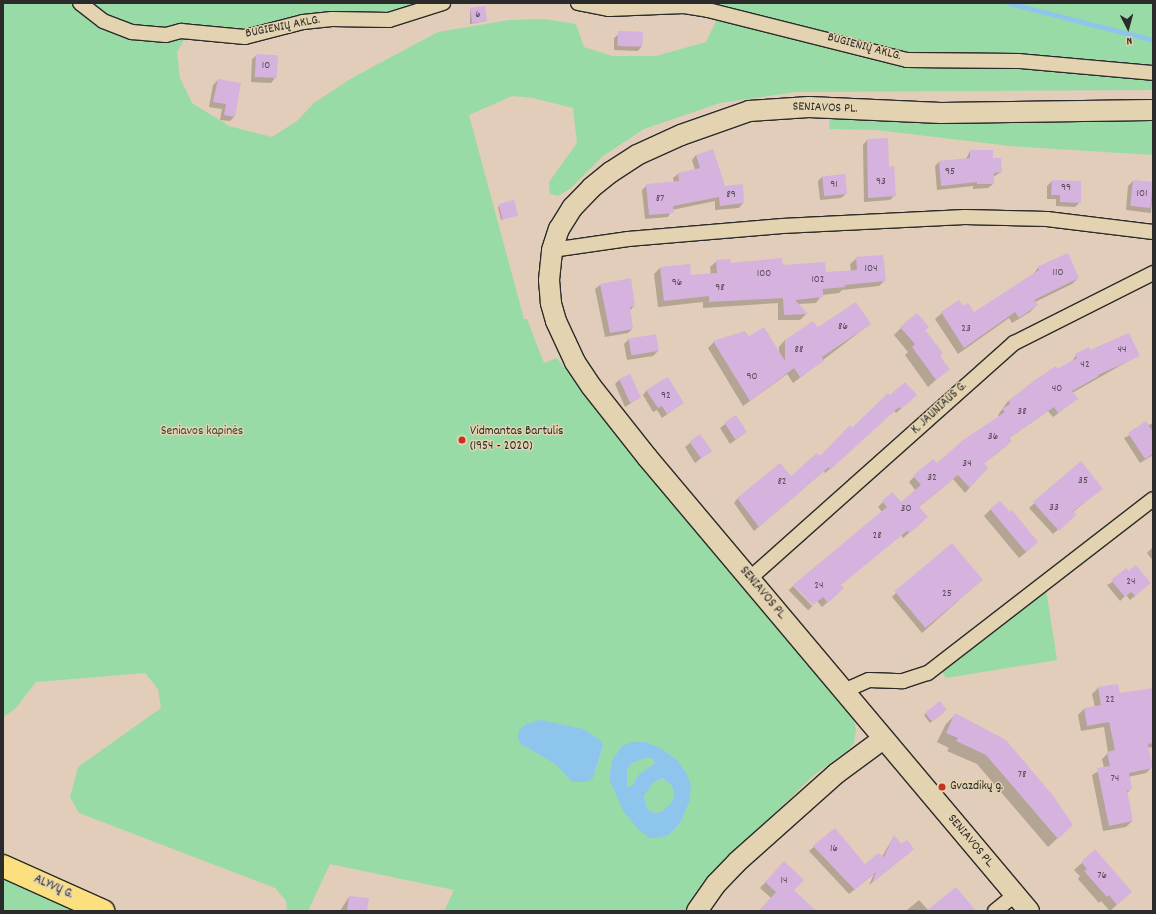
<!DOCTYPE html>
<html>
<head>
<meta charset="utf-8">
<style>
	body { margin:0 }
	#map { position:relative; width:1156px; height:914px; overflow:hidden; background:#e1cdb9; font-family:Dekko,sans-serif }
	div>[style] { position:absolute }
	.green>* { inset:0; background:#98dba7 }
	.water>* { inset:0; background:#8ec5ec }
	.shadow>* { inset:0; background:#0003; transform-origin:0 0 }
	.stream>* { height:4.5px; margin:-2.25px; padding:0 2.25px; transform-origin:2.25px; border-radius:2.25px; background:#8ec5ec }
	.building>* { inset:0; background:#d5b3de; transform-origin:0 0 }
	.roads { filter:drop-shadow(1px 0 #2b2b2b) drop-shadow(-1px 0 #2b2b2b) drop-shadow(0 1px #2b2b2b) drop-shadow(0 -1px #2b2b2b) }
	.street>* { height:14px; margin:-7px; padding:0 7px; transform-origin:7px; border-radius:7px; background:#e4d3b0 }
	.secondary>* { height:20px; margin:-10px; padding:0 10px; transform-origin:10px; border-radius:10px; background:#e4d3b0 }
	.primary>* { height:22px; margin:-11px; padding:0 11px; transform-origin:11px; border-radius:11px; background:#fce080 }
	.dots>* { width:11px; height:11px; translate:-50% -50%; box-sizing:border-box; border:2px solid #e4d3b0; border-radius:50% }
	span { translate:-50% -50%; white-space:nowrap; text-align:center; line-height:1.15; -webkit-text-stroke:3px #e4d3b0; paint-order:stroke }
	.number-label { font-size:11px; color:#564d58 }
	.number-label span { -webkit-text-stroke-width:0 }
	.street-label { font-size:13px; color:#2b2b2b }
	.park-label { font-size:13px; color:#3b453e }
	.poi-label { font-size:13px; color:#2b2b2b }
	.left { translate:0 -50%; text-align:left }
	.frame { position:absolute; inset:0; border:4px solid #2b2b2b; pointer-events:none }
	.north { position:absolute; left:1108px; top:8px; width:40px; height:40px; -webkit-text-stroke:3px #e4d3b0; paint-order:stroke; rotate:174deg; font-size:11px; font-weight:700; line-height:16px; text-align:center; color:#2b2b2b }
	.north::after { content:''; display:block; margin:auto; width:14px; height:18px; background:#2b2b2b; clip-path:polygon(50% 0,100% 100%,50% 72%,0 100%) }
</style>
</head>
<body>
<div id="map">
	<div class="green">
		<div style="clip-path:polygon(evenodd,3px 3px,434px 3px,385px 16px,246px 31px,192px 26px,177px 52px,180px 78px,192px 103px,229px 126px,272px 137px,297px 121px,314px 103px,352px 78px,438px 32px,509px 20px,545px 19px,576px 24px,584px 47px,612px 56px,656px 56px,706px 42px,716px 21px,710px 6px,688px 3px,1153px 3px,1153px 90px,796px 92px,720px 103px,644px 129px,603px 156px,571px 188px,558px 196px,550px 194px,549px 182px,577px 143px,573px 108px,533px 98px,512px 96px,469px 115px,524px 319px,527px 319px,544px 363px,557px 358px,607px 424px,853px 716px,856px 730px,854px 743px,847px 751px,814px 775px,732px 855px,686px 911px,444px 911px,454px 890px,330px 864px,308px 911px,287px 911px,286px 901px,275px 888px,79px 813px,70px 797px,78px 767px,161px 708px,158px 689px,145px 673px,36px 682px,15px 709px,3px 717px,3px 3px,646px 742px,662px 749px,677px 760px,687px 774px,689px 803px,680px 823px,670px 834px,609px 779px,612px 760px,622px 746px,646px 742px,3px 3px,521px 744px,603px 746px,595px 773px,572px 782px,555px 764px,521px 744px)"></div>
		<div style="clip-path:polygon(829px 119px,1153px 122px,1153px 155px,1010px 146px,877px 130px,830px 129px)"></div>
		<div style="clip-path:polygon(1046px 589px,1057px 660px,946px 678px,942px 672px)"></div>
		<div style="clip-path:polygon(644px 758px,652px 758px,655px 763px,638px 775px,632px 786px,627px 787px,627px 769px,632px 763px)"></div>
		<div style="clip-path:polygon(663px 778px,672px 786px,674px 795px,672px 802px,661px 812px,655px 813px,647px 809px,644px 795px,654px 782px)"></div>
		<div style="clip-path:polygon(3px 877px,82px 911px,3px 911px)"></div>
	</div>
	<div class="water">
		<div style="clip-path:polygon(541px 720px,583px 729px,600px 740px,603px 746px,593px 778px,586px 782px,572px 782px,555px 764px,521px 744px,518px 738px,519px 730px,526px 724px)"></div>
		<div style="clip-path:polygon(evenodd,633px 742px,646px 742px,662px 749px,677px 760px,687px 774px,691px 786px,689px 803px,680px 823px,670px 834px,660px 838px,650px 838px,640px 831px,624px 812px,609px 779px,612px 760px,622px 746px,633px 742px,645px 758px,652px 758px,655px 763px,638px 775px,632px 786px,627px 787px,627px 769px,632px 763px,645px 758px,633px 742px,663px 778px,672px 786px,674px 795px,672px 802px,661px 812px,655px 813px,647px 809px,644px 796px,654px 782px,663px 778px)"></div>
	</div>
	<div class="shadow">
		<div style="clip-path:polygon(470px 9px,486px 21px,470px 24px)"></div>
		<div style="clip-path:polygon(642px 33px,642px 46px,638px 51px,614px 50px,614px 38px,619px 34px)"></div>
		<div style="clip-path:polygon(257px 55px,275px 78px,271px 83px,251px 82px,252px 59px)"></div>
		<div style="clip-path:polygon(218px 80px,234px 117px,230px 121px,220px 120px,222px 109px,209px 107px,213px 85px)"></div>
		<div style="clip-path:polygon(867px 140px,888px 168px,895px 195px,890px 200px,864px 202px,863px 145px)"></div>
		<div style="clip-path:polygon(970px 151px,992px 159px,1001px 172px,993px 177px,993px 184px,988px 188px,973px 189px,973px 186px,937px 190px,935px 166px,939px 162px,966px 159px)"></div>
		<div style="clip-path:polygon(696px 155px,724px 187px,743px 203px,739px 208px,715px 210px,715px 201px,672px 210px,668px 217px,645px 219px,642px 190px,647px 185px,674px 183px,673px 178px,678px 174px,695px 170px,692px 160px)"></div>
		<div style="clip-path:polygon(822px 177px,846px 194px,841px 198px,820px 200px,818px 181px)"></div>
		<div style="clip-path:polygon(1052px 181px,1080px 202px,1075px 207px,1056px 206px,1056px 199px,1047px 199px,1047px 186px)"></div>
		<div style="clip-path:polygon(1133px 181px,1153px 183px,1151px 213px,1126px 210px,1128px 186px)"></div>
		<div style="clip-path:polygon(500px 205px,517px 214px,501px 220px,498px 207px)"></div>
		<div style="clip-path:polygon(857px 258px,885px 280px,879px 286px,842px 290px,839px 293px,822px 295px,816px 303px,798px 304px,806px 314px,800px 320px,778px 320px,778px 303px,703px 308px,703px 302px,658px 307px,654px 274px,660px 268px,691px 276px,711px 275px,710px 267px,717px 261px,730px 264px,782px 266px,825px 273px,851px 271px,850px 264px)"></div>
		<div style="clip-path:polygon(1038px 268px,1078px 278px,1072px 284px,1035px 302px,1037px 305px,1030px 312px,1012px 323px,1009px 318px,958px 354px,935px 319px,942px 313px,962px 307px,974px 313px,1032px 276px)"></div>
		<div style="clip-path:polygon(630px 279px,634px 306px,629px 311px,632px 329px,628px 333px,605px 337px,595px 289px,600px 285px)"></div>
		<div style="clip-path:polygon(870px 324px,793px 383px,787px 374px,743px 406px,708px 348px,714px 342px,748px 338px,779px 352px,779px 347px,785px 340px,818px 328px)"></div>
		<div style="clip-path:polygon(901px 328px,923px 330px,948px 369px,928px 387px,905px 355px,908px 352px,894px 335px)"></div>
		<div style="clip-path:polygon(629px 339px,658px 351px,653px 356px,627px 360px,624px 344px)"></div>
		<div style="clip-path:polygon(1090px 351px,1139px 355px,1072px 393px,1077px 399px,1053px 417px,1048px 411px,1009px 438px,1011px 441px,1006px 446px,983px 464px,987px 468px,965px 493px,953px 479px,919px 507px,927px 517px,922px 522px,903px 538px,901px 535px,840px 585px,838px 593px,822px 607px,817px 601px,882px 512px,878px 507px,883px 502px,901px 503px,916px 491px,909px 482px,914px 477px,936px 465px,999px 417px,998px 415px,1008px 401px,1072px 362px,1076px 355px)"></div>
		<div style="clip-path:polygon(619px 380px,640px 397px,625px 407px,615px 384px)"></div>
		<div style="clip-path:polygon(647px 390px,683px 403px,662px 418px,657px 410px,653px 412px,643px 395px)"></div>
		<div style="clip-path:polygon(890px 397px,911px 400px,896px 413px,894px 411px,825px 473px,824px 471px,754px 531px,734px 503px,738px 498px,791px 478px,819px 457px)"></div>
		<div style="clip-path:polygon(736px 416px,746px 432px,730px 444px,720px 428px)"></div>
		<div style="clip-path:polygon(1153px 423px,1153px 455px,1140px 463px,1124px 438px)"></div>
		<div style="clip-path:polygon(700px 435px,710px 451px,695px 463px,685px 447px)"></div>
		<div style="clip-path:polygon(1081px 462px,1101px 489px,1073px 512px,1070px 519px,1053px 534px,1029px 508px)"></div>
		<div style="clip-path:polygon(991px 509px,1030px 549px,1019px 558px,984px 516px)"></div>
		<div style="clip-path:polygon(1152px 548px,1153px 548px,1153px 561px,1147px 553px)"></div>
		<div style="clip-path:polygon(1129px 573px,1150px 583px,1130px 600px,1126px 595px,1120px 601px,1107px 585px)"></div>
		<div style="clip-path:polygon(977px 584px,922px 633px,892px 597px,896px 593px)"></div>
		<div style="left:793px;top:586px;width:28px;height:6px;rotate:46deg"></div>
		<div style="clip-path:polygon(1098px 688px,1119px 695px,1153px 689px,1153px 747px,1148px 748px,1152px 767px,1146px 773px,1128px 777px,1131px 789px,1127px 793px,1132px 821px,1126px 827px,1103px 831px,1092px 775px,1104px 768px,1102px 759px,1108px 753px,1104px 727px,1081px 731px,1078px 715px,1084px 709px,1095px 707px,1092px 694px)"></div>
		<div style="clip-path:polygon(940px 702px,944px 712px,930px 723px,924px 715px)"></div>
		<div style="clip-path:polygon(956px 714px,1072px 825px,1048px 847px,977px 764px,947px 751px,949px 748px,937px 742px,946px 724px)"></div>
		<div style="clip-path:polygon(834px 829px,865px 865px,882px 857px,894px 836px,909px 853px,869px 885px,874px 874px,849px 894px,809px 851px)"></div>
		<div style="clip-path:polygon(1095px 851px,1131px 892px,1110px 911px,1101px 901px,1099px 903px,1078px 879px,1080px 876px,1074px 870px)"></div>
		<div style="clip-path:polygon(779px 868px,793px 890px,815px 911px,759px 911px,771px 898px,760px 888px)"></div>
		<div style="clip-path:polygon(349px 897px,367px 911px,340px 911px)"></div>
		<div style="clip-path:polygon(919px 900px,928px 910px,972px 911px,906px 911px)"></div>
	</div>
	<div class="stream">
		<div style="left:1009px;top:3px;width:149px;rotate:14.4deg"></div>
	</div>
	<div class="building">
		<div style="left:485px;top:6px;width:15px;height:15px;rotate:82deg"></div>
		<div style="left:618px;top:31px;width:25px;height:15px;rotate:2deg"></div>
		<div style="left:256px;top:54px;width:22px;height:23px;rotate:3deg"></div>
		<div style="clip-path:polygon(218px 79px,241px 83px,235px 117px,224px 115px,226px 104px,213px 102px)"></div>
		<div style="clip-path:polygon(888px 138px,889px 167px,894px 166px,896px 196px,868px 198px,867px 139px)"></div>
		<div style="clip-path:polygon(713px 149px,725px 186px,743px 184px,744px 203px,720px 206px,719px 197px,673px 206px,674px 213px,649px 215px,646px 184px,679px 181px,678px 173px,700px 168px,696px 155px)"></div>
		<div style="clip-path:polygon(970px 150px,993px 150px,993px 158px,1001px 158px,1002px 172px,994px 173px,994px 184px,977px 184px,977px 182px,941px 186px,939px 161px,970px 158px)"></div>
		<div style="left:845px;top:174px;width:20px;height:23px;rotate:84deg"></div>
		<div style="clip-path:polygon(1052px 180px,1081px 181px,1081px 203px,1060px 202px,1060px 195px,1051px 195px)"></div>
		<div style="left:1133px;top:180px;width:20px;height:26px;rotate:6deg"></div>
		<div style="left:514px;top:200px;width:16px;height:16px;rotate:75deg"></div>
		<div style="clip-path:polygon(1068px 253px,1079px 278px,1034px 300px,1038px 305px,1019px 318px,1015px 312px,964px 348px,941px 312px,959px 300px,963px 306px,968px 303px,974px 312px,1039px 270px,1037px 267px)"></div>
		<div style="clip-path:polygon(883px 255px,886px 281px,844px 285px,846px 287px,823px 289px,823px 297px,795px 300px,808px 314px,784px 315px,783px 298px,709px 302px,709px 296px,664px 301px,660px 267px,690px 264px,691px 275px,717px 273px,716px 260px,731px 259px,731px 263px,782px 258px,783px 265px,825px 262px,826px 272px,857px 270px,856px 257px)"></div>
		<div style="clip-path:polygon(631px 278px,635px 306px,630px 307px,633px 329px,610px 333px,600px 284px)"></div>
		<div style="clip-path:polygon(856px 302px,871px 324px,822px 357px,824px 361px,800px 377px,794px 368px,750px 401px,713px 341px,745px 331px,749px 336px,764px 327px,785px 361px,785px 340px,813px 321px,818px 327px)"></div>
		<div style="clip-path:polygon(917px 313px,929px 327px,925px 330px,943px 353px,939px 356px,950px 369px,936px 380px,912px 347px,915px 344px,900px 327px)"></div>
		<div style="clip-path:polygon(1129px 333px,1140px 356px,1098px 375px,1099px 376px,1072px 391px,1078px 399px,1058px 413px,1054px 407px,1009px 438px,1012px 441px,984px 463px,988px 468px,970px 488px,958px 475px,919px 507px,928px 517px,909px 533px,907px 531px,841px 585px,844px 588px,828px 603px,823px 597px,813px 605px,793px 585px,887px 507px,882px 501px,892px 492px,901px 502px,921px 485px,913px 476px,933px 459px,937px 463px,963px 440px,1005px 412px,1002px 409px,1010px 404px,1008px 401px,1035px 380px,1056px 366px,1057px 369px,1077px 358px,1075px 354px,1089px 347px,1090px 350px)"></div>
		<div style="left:656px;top:334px;width:17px;height:28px;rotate:80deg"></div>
		<div style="left:630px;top:374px;width:26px;height:12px;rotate:65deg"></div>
		<div style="clip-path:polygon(668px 377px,684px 403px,667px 414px,662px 406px,658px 408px,646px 390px)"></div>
		<div style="clip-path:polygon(905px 382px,917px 395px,901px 409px,899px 407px,830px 470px,829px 467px,759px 527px,737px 498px,780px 463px,791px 476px,817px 453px,820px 456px,850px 425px,852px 428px,888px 393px,890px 395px)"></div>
		<div style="left:736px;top:415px;width:20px;height:14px;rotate:57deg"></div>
		<div style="clip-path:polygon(1146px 421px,1153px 432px,1153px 454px,1145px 459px,1128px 433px)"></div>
		<div style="left:700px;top:434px;width:21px;height:13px;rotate:55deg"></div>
		<div style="clip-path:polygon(1081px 461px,1103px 489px,1073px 511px,1076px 515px,1059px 531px,1033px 502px)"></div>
		<div style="clip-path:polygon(1000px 501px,1010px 512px,1012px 510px,1038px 542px,1026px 552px,990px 509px)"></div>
		<div style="left:952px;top:543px;width:48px;height:75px;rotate:50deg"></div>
		<div style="clip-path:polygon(1136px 565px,1151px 583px,1135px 596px,1131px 592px,1125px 597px,1111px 580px,1126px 568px,1129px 571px)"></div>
		<div style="clip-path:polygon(1118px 684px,1120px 693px,1153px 688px,1153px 743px,1148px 744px,1153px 768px,1129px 773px,1132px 789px,1127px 791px,1133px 821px,1109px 826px,1097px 768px,1110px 766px,1107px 752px,1115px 750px,1109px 722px,1087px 726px,1084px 708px,1101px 705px,1098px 687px)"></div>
		<div style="left:940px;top:701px;width:11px;height:19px;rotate:52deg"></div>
		<div style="clip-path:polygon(955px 713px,1006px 740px,1054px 797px,1073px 825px,1058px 839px,986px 755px,956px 741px,958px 738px,946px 733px)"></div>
		<div style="clip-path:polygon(835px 828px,865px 864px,878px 853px,884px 857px,894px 835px,901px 844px,907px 840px,914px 849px,872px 883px,876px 872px,855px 890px,813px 846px)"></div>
		<div style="clip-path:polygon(1095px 849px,1132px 892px,1117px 905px,1109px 895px,1107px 897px,1084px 871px,1087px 869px,1081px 862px)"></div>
		<div style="clip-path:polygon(784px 861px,804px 880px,794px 890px,816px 911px,759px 911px,776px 892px,765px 882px)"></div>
		<div style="clip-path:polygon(956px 887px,976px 911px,926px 911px)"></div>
		<div style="clip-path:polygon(349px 896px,369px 898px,367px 911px,347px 911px)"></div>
	</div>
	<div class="roads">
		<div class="street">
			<div style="left:80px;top:3px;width:29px;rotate:38deg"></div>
			<div style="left:103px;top:21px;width:31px;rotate:21deg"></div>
			<div style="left:132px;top:32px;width:34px;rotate:5deg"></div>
			<div style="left:166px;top:35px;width:16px;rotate:-15deg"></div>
			<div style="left:181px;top:31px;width:64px;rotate:5.4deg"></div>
			<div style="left:245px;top:37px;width:60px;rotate:-14.5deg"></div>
			<div style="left:303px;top:22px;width:29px;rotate:-6deg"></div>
			<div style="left:332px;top:19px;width:57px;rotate:1deg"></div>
			<div style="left:389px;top:20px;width:57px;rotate:-17.5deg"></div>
			<div style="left:578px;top:3px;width:32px;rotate:11deg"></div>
			<div style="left:609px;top:9px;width:75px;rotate:-2.3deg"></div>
			<div style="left:684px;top:6px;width:24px;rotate:9deg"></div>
			<div style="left:708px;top:10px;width:205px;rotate:14.1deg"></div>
			<div style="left:907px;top:60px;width:112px;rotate:0.5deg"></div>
			<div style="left:1019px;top:61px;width:135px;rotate:5.1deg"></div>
			<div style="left:552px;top:250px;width:77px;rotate:-8.2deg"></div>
			<div style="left:628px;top:239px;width:155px;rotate:-4.8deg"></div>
			<div style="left:782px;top:226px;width:183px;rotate:-2.8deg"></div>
			<div style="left:965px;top:217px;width:82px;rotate:1.4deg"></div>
			<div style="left:1047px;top:219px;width:107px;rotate:7deg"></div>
			<div style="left:749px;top:579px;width:355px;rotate:-41.7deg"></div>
			<div style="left:1014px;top:343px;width:156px;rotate:-26.7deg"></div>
			<div style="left:844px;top:691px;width:27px;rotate:-24deg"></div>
			<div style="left:869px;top:680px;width:34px;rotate:2deg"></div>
			<div style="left:903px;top:681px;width:26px;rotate:-18deg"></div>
			<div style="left:928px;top:673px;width:284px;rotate:-37.7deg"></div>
			<div style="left:995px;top:911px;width:26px;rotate:-39deg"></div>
		</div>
		<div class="secondary">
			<div style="left:697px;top:911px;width:33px;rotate:-55deg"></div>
			<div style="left:716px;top:884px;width:30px;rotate:-46deg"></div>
			<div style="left:737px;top:862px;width:134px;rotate:-41.7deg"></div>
			<div style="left:837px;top:773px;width:57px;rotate:-36.5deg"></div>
			<div style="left:1029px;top:911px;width:593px;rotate:-130.08deg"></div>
			<div style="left:647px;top:457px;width:90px;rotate:-128.3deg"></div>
			<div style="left:591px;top:386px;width:29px;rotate:-124deg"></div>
			<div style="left:575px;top:362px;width:45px;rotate:-114.9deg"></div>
			<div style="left:556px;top:321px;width:19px;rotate:-106deg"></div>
			<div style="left:551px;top:303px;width:23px;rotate:-95deg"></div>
			<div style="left:549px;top:280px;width:30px;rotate:-84deg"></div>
			<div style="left:552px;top:250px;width:22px;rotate:-72deg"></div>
			<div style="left:559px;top:229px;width:25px;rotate:-58deg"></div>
			<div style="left:572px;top:208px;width:28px;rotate:-46deg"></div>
			<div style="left:591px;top:188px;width:26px;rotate:-39deg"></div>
			<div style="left:611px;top:172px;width:31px;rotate:-33deg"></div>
			<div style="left:637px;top:155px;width:48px;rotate:-24.4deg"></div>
			<div style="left:681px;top:135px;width:72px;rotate:-19.4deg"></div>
			<div style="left:749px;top:111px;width:60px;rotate:-3.8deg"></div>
			<div style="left:809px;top:107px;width:132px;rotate:2.6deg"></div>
			<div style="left:941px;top:113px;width:212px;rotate:-0.8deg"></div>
		</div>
		<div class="primary">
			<div style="left:3px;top:866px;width:110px;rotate:24.2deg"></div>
		</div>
	</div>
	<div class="dots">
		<div style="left:462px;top:440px;background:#c8321e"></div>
		<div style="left:942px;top:787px;background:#c8321e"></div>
	</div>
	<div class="number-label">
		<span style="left:478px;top:15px">6</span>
		<span style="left:266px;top:66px">10</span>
		<span style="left:950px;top:172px">95</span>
		<span style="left:881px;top:182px">93</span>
		<span style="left:834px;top:185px">91</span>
		<span style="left:1066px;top:188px">99</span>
		<span style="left:1142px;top:194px">101</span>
		<span style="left:731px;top:195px">89</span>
		<span style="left:660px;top:199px">87</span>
		<span style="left:871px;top:269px">104</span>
		<span style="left:1058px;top:273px">110</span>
		<span style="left:764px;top:274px">100</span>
		<span style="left:818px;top:280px">102</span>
		<span style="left:677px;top:283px">96</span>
		<span style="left:720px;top:288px">98</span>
		<span style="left:843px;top:327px">86</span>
		<span style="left:966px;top:329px">23</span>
		<span style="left:799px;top:350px">88</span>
		<span style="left:1122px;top:350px">44</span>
		<span style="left:1085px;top:365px">42</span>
		<span style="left:752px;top:377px">90</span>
		<span style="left:1057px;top:389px">40</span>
		<span style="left:666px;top:396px">92</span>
		<span style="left:1022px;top:412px">38</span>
		<span style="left:993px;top:437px">36</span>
		<span style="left:967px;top:464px">34</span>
		<span style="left:932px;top:478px">32</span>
		<span style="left:1083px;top:481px">35</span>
		<span style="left:782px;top:482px">82</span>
		<span style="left:1054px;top:508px">33</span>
		<span style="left:906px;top:509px">30</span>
		<span style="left:877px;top:536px">28</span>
		<span style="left:1131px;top:582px">24</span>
		<span style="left:819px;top:586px">24</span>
		<span style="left:947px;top:594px">25</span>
		<span style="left:1110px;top:700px">22</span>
		<span style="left:1022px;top:775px">78</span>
		<span style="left:1115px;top:779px">74</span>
		<span style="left:834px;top:849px">16</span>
		<span style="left:1102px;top:876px">76</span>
		<span style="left:784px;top:881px">14</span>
	</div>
	<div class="street-label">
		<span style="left:283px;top:28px;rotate:-11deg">BUGIENIŲ AKLG.</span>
		<span style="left:864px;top:48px;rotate:15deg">BUGIENIŲ AKLG.</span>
		<span style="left:825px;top:109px;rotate:2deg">SENIAVOS PL.</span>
		<span style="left:940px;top:409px;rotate:-43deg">K. JAUNIAUS G.</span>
		<span style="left:762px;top:594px;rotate:50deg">SENIAVOS PL.</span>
		<span style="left:970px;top:842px;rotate:50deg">SENIAVOS PL.</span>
		<span style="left:53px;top:888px;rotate:24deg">ALYVŲ G.</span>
	</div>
	<div class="park-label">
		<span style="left:202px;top:432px">Seniavos kapinės</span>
	</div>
	<div class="poi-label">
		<span class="left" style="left:470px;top:440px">Vidmantas Bartulis<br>(1954 - 2020)</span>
		<span class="left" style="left:950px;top:787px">Gvazdikų g.</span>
	</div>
	<div class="frame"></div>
	<div class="north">N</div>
</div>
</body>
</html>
